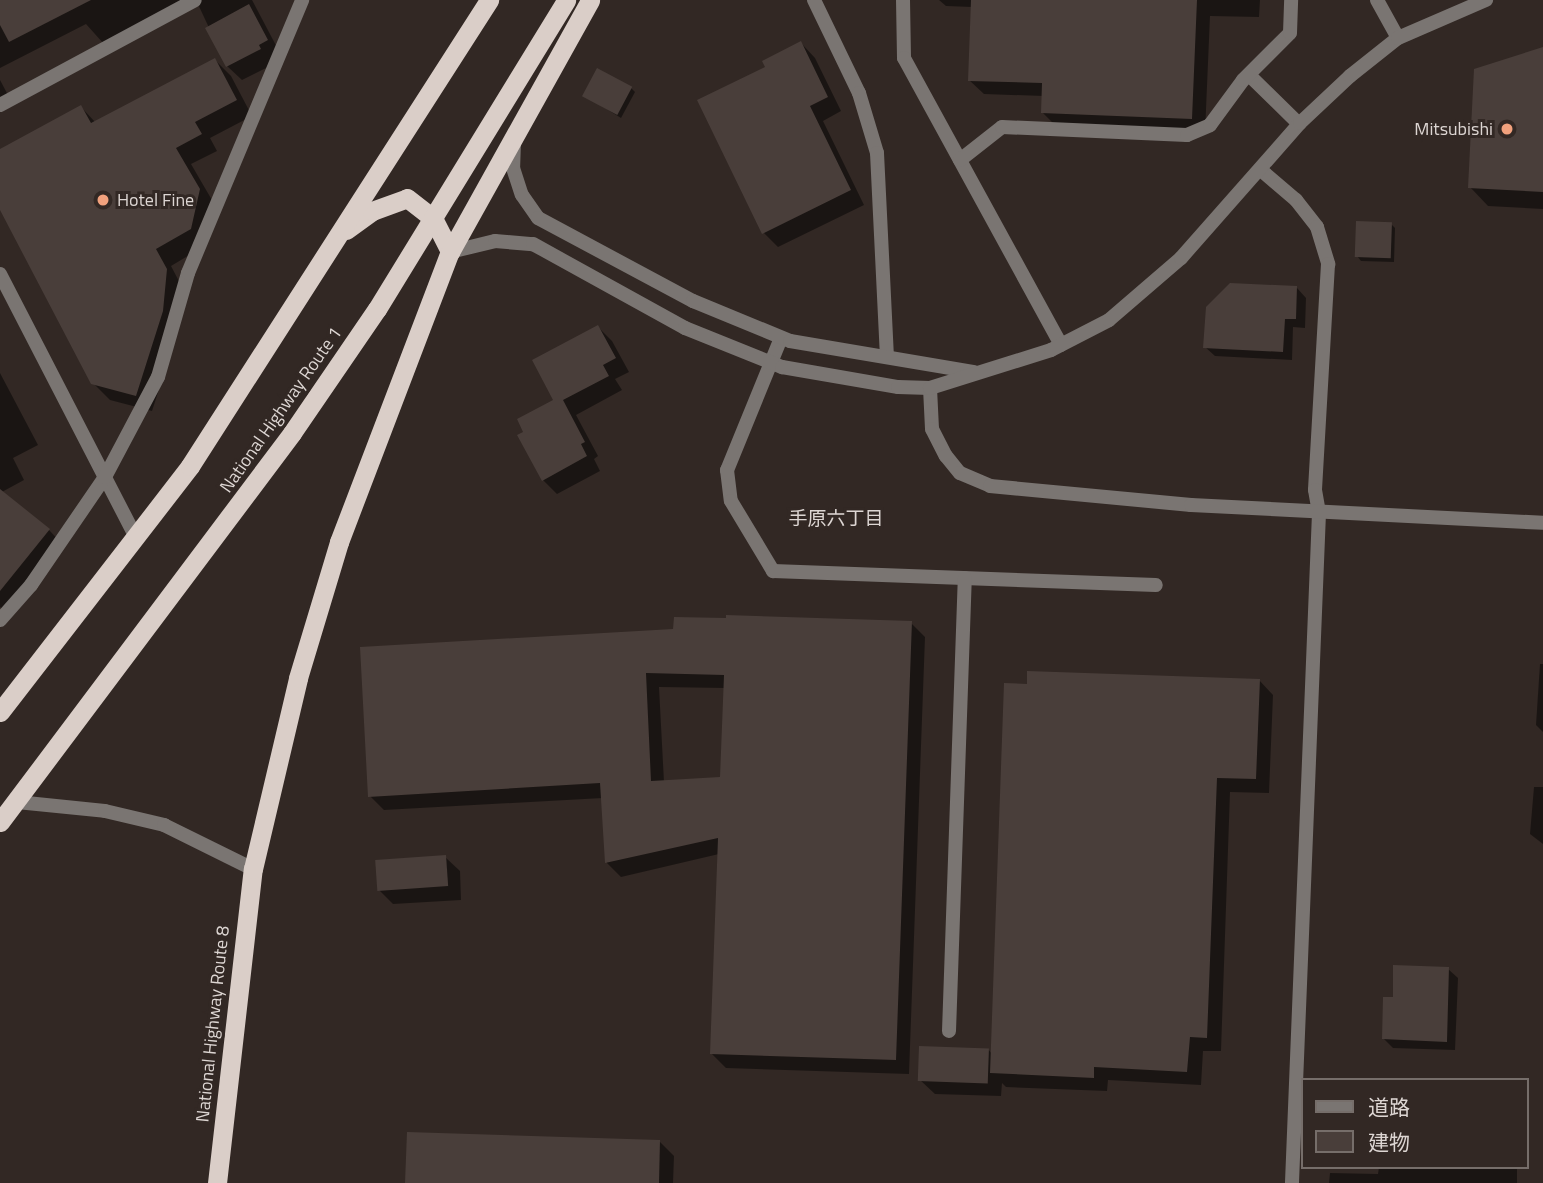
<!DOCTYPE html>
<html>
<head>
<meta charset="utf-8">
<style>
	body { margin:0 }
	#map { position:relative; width:1543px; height:1183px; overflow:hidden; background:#322824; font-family:"Titillium Web","Noto Sans JP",sans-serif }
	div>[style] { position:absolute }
	.shadow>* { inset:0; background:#0007 }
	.building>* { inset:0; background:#493e3a; transform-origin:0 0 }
	.service>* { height:14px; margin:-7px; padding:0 7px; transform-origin:7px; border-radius:7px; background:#7a7572 }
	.minor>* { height:14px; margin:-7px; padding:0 7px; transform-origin:7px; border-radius:7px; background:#7a7572 }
	.tertiary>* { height:14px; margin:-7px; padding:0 7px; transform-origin:7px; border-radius:7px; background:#7a7572 }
	.trunk>* { height:19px; margin:-9.5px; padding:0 9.5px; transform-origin:9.5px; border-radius:9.5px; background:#dacec8 }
	.dots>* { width:19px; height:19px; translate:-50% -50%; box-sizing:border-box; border:4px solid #322824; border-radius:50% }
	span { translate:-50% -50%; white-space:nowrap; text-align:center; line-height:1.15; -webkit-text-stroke:6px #322824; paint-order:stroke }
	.poi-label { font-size:18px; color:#ddd6d3 }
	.right { translate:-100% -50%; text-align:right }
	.left { translate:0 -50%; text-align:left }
	.street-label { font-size:18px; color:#ddd6d3 }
	.neighbourhood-label { font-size:19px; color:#ddd6d3 }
	.legend { position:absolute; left:1301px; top:1078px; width:228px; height:91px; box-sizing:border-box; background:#322824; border:2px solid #766e6a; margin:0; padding:9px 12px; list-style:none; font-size:21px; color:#ddd6d3 }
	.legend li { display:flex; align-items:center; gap:14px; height:35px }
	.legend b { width:35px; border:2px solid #766e6a }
</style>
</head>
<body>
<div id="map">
	<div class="shadow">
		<div style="clip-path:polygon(0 0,191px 0,103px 43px,86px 24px,0 68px)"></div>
		<div style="clip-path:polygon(196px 0,252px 0,281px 55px,274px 64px,242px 80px,227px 66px)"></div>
		<div style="clip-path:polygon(939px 0,1260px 0,1259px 17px,1210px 16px,1205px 133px,1057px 127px,1043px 113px,1044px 96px,984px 94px,969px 80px,972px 7px,946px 6px)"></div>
		<div style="clip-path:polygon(801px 43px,815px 58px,841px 111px,823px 121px,864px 205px,778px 247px,764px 233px,767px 68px)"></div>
		<div style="clip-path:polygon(1543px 49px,1543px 209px,1488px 206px,1470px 187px)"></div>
		<div style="clip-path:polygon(215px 60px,231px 76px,252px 116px,210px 138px,217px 151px,191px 164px,216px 207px,206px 245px,171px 266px,182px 287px,179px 328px,152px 411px,110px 400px,93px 383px,0 206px,0 151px,81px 107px,96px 123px)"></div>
		<div style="clip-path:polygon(0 80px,8px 95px,0 100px)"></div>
		<div style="clip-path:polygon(631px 88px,635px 92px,621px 118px,584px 95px)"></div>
		<div style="clip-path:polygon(1391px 224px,1395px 228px,1394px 262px,1361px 261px,1357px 256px)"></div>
		<div style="clip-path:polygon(1297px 288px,1306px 298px,1305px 328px,1293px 327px,1292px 360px,1215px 356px,1205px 347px)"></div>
		<div style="clip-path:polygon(598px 327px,612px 341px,629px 372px,615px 379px,622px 390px,576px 415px,598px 456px,594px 459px,600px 471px,557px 494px,543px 480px,556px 400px)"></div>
		<div style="clip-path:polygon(0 373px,38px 445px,13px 458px,24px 480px,0 493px)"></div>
		<div style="clip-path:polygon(0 527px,49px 530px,63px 545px,8px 613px,0 607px)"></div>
		<div style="clip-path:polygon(evenodd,911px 623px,925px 637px,909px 1074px,726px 1068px,712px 1054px,719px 854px,621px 877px,607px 863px,603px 798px,384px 810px,370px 796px,361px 648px,911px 623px,659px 687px,725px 688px,722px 779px,664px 782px,659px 687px)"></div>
		<div style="clip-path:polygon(1540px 664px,1543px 664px,1543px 732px,1536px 725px)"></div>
		<div style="clip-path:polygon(1259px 680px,1273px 695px,1269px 793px,1230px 792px,1221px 1051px,1203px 1051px,1201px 1085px,1108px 1080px,1107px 1091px,1006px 1087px,1002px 1083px,1001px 1096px,935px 1094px,920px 1080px,988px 1049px,992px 1054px)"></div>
		<div style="clip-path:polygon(1534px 787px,1543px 787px,1543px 844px,1530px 834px)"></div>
		<div style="clip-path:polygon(445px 857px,460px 871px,461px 900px,393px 904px,379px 890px)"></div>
		<div style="clip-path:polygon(1448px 969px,1458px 978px,1455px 1050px,1393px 1048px,1384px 1039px,1394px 999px)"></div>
		<div style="clip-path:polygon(660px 1142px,674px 1156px,673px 1183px,407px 1183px)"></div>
		<div style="clip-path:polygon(1379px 1167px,1517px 1167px,1517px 1183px,1329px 1183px,1330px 1173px,1378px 1174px)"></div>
	</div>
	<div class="building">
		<div style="clip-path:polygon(0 0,91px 0,9px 42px,0 25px)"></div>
		<div style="clip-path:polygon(971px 0,1197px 0,1192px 119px,1041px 113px,1042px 83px,968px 81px)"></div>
		<div style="clip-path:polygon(249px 4px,268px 40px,259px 45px,261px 49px,226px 67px,205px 28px)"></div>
		<div style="clip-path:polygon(801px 41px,828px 97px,810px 106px,851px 190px,762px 234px,697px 100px,765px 67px,762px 61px)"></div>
		<div style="clip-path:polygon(1543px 47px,1543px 192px,1468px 188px,1474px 69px)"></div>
		<div style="clip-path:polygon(215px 58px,237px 100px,195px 122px,202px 134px,176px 148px,200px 189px,191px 229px,156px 249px,167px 269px,163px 311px,136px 396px,91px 384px,0 210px,0 149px,81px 105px,91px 123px)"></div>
		<div style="left:597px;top:68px;width:40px;height:32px;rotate:28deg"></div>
		<div style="left:1356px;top:221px;width:36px;height:36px;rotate:2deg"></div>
		<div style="clip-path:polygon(1230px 283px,1297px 286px,1296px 319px,1285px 319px,1283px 352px,1203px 348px,1206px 307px)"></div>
		<div style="clip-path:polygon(598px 325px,616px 358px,603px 365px,609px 376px,563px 400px,585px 442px,581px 444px,587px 456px,542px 481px,517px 435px,523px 432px,517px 419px,553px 400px,532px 360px)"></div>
		<div style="clip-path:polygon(0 489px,50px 529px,0 591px)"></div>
		<div style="clip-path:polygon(evenodd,726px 615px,912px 621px,896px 1060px,710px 1054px,718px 838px,605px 863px,600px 783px,368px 797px,360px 647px,673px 629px,674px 617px,726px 618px,726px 615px,646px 673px,724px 675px,720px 777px,651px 781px,646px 673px)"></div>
		<div style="clip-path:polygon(1027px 671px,1260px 679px,1256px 779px,1217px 778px,1207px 1038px,1190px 1037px,1187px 1072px,1094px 1067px,1094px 1078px,990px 1073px,1004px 683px,1027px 684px)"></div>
		<div style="left:446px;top:855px;width:31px;height:71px;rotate:86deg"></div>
		<div style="clip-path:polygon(1393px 965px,1449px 967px,1447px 1042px,1382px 1039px,1383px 997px,1393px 997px)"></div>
		<div style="left:919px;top:1046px;width:70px;height:35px;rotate:2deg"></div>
		<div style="clip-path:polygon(407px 1132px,660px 1140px,659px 1183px,405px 1183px)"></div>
	</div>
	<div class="service">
		<div style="left:903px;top:0;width:58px;rotate:89deg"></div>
		<div style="left:904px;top:58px;width:327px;rotate:61.3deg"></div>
		<div style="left:1249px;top:75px;width:70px;rotate:44.4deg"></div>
		<div style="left:960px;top:160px;width:53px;rotate:-38.2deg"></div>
		<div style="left:1002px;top:127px;width:185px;rotate:2.5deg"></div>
		<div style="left:1187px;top:135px;width:25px;rotate:-23deg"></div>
		<div style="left:1210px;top:125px;width:56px;rotate:-53.7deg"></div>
		<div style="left:1243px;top:80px;width:66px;rotate:-45deg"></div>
		<div style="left:1290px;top:33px;width:33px;rotate:-88deg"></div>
		<div style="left:781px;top:338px;width:143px;rotate:112.2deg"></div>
		<div style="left:727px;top:470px;width:31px;rotate:83deg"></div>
		<div style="left:731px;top:501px;width:82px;rotate:59deg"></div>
		<div style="left:773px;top:571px;width:383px;rotate:2.1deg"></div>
		<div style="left:949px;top:1031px;width:453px;rotate:-88deg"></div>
	</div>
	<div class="minor">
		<div style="left:814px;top:0;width:103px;rotate:64.2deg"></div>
		<div style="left:859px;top:93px;width:63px;rotate:73.3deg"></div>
		<div style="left:877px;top:153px;width:204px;rotate:87.2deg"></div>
		<div style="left:1377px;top:0;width:43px;rotate:61.1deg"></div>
		<div style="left:0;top:105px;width:221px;rotate:-28.3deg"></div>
		<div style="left:1262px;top:171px;width:45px;rotate:40.5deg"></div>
		<div style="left:1296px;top:200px;width:34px;rotate:52deg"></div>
		<div style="left:1317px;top:227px;width:39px;rotate:73deg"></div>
		<div style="left:1328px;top:264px;width:226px;rotate:93.3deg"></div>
		<div style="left:1315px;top:490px;width:23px;rotate:80deg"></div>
		<div style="left:1319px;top:513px;width:671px;rotate:92.31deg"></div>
		<div style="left:0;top:274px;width:294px;rotate:62.7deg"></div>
		<div style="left:930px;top:388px;width:41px;rotate:87.2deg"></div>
		<div style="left:932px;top:429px;width:30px;rotate:63deg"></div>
		<div style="left:946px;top:456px;width:22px;rotate:51deg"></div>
		<div style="left:960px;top:473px;width:33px;rotate:23deg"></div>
		<div style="left:990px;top:486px;width:202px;rotate:5.4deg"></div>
		<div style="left:1191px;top:505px;width:352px;rotate:2.9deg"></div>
		<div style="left:0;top:620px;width:47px;rotate:-48.5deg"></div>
		<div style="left:31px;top:585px;width:131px;rotate:-55.6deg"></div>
		<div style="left:105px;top:477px;width:113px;rotate:-62.1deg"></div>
		<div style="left:158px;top:377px;width:108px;rotate:-73.9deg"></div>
		<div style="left:188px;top:273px;width:296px;rotate:-67.3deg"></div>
	</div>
	<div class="tertiary">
		<div style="left:514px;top:142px;width:26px;rotate:92deg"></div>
		<div style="left:513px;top:168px;width:28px;rotate:72deg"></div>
		<div style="left:522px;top:195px;width:28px;rotate:55deg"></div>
		<div style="left:538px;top:218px;width:176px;rotate:28.2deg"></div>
		<div style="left:693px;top:301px;width:105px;rotate:22.4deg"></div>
		<div style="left:790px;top:341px;width:187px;rotate:9.6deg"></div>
		<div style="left:450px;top:252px;width:46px;rotate:-13.7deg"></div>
		<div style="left:495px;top:241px;width:38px;rotate:5deg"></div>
		<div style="left:533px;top:244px;width:174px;rotate:28.9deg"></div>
		<div style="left:685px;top:328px;width:105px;rotate:21.9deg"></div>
		<div style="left:782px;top:367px;width:118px;rotate:9.8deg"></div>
		<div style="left:898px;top:387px;width:32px;rotate:2deg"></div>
		<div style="left:930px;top:388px;width:127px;rotate:-17.4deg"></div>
		<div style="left:1051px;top:350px;width:65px;rotate:-27.3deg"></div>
		<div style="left:1109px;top:320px;width:95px;rotate:-40.7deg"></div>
		<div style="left:1181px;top:258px;width:180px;rotate:-48.6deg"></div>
		<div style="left:1300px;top:123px;width:69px;rotate:-43.2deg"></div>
		<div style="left:1350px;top:76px;width:61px;rotate:-38.4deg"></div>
		<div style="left:1398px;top:38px;width:96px;rotate:-23.4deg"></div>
		<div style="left:17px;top:802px;width:88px;rotate:5.8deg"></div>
		<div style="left:105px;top:811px;width:61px;rotate:13.3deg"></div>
		<div style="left:164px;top:825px;width:99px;rotate:26.3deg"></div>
	</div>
	<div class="trunk">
		<div style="left:346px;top:230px;width:32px;rotate:-36deg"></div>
		<div style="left:372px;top:211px;width:37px;rotate:-20deg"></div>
		<div style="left:407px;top:198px;width:33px;rotate:38deg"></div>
		<div style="left:433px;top:218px;width:38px;rotate:63deg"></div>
		<div style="left:0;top:712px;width:311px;rotate:-52.3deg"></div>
		<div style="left:190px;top:466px;width:554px;rotate:-57.31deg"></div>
		<div style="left:0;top:822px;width:486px;rotate:-53.1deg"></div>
		<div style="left:292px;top:433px;width:150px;rotate:-55.6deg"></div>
		<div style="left:377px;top:309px;width:362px;rotate:-58.5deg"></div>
		<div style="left:217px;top:1183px;width:316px;rotate:-83.5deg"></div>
		<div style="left:253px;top:869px;width:196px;rotate:-76.7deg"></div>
		<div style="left:298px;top:678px;width:142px;rotate:-73.2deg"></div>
		<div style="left:339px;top:542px;width:311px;rotate:-69.1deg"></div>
		<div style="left:450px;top:252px;width:288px;rotate:-60.9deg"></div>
	</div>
	<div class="dots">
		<div style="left:1507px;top:129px;background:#f1a17d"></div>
		<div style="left:103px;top:200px;background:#f1a17d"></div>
	</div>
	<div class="poi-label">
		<span class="right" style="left:1493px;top:129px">Mitsubishi</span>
		<span class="left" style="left:117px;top:200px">Hotel Fine</span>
	</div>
	<div class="street-label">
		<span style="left:281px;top:410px;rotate:-55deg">National Highway Route 1</span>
		<span style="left:213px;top:1024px;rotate:-84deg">National Highway Route 8</span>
	</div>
	<div class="neighbourhood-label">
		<span style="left:836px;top:518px">手原六丁目</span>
	</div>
	<ul class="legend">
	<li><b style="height:9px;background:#7a7572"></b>道路</li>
	<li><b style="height:19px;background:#493e3a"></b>建物</li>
	</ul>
</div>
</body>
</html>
